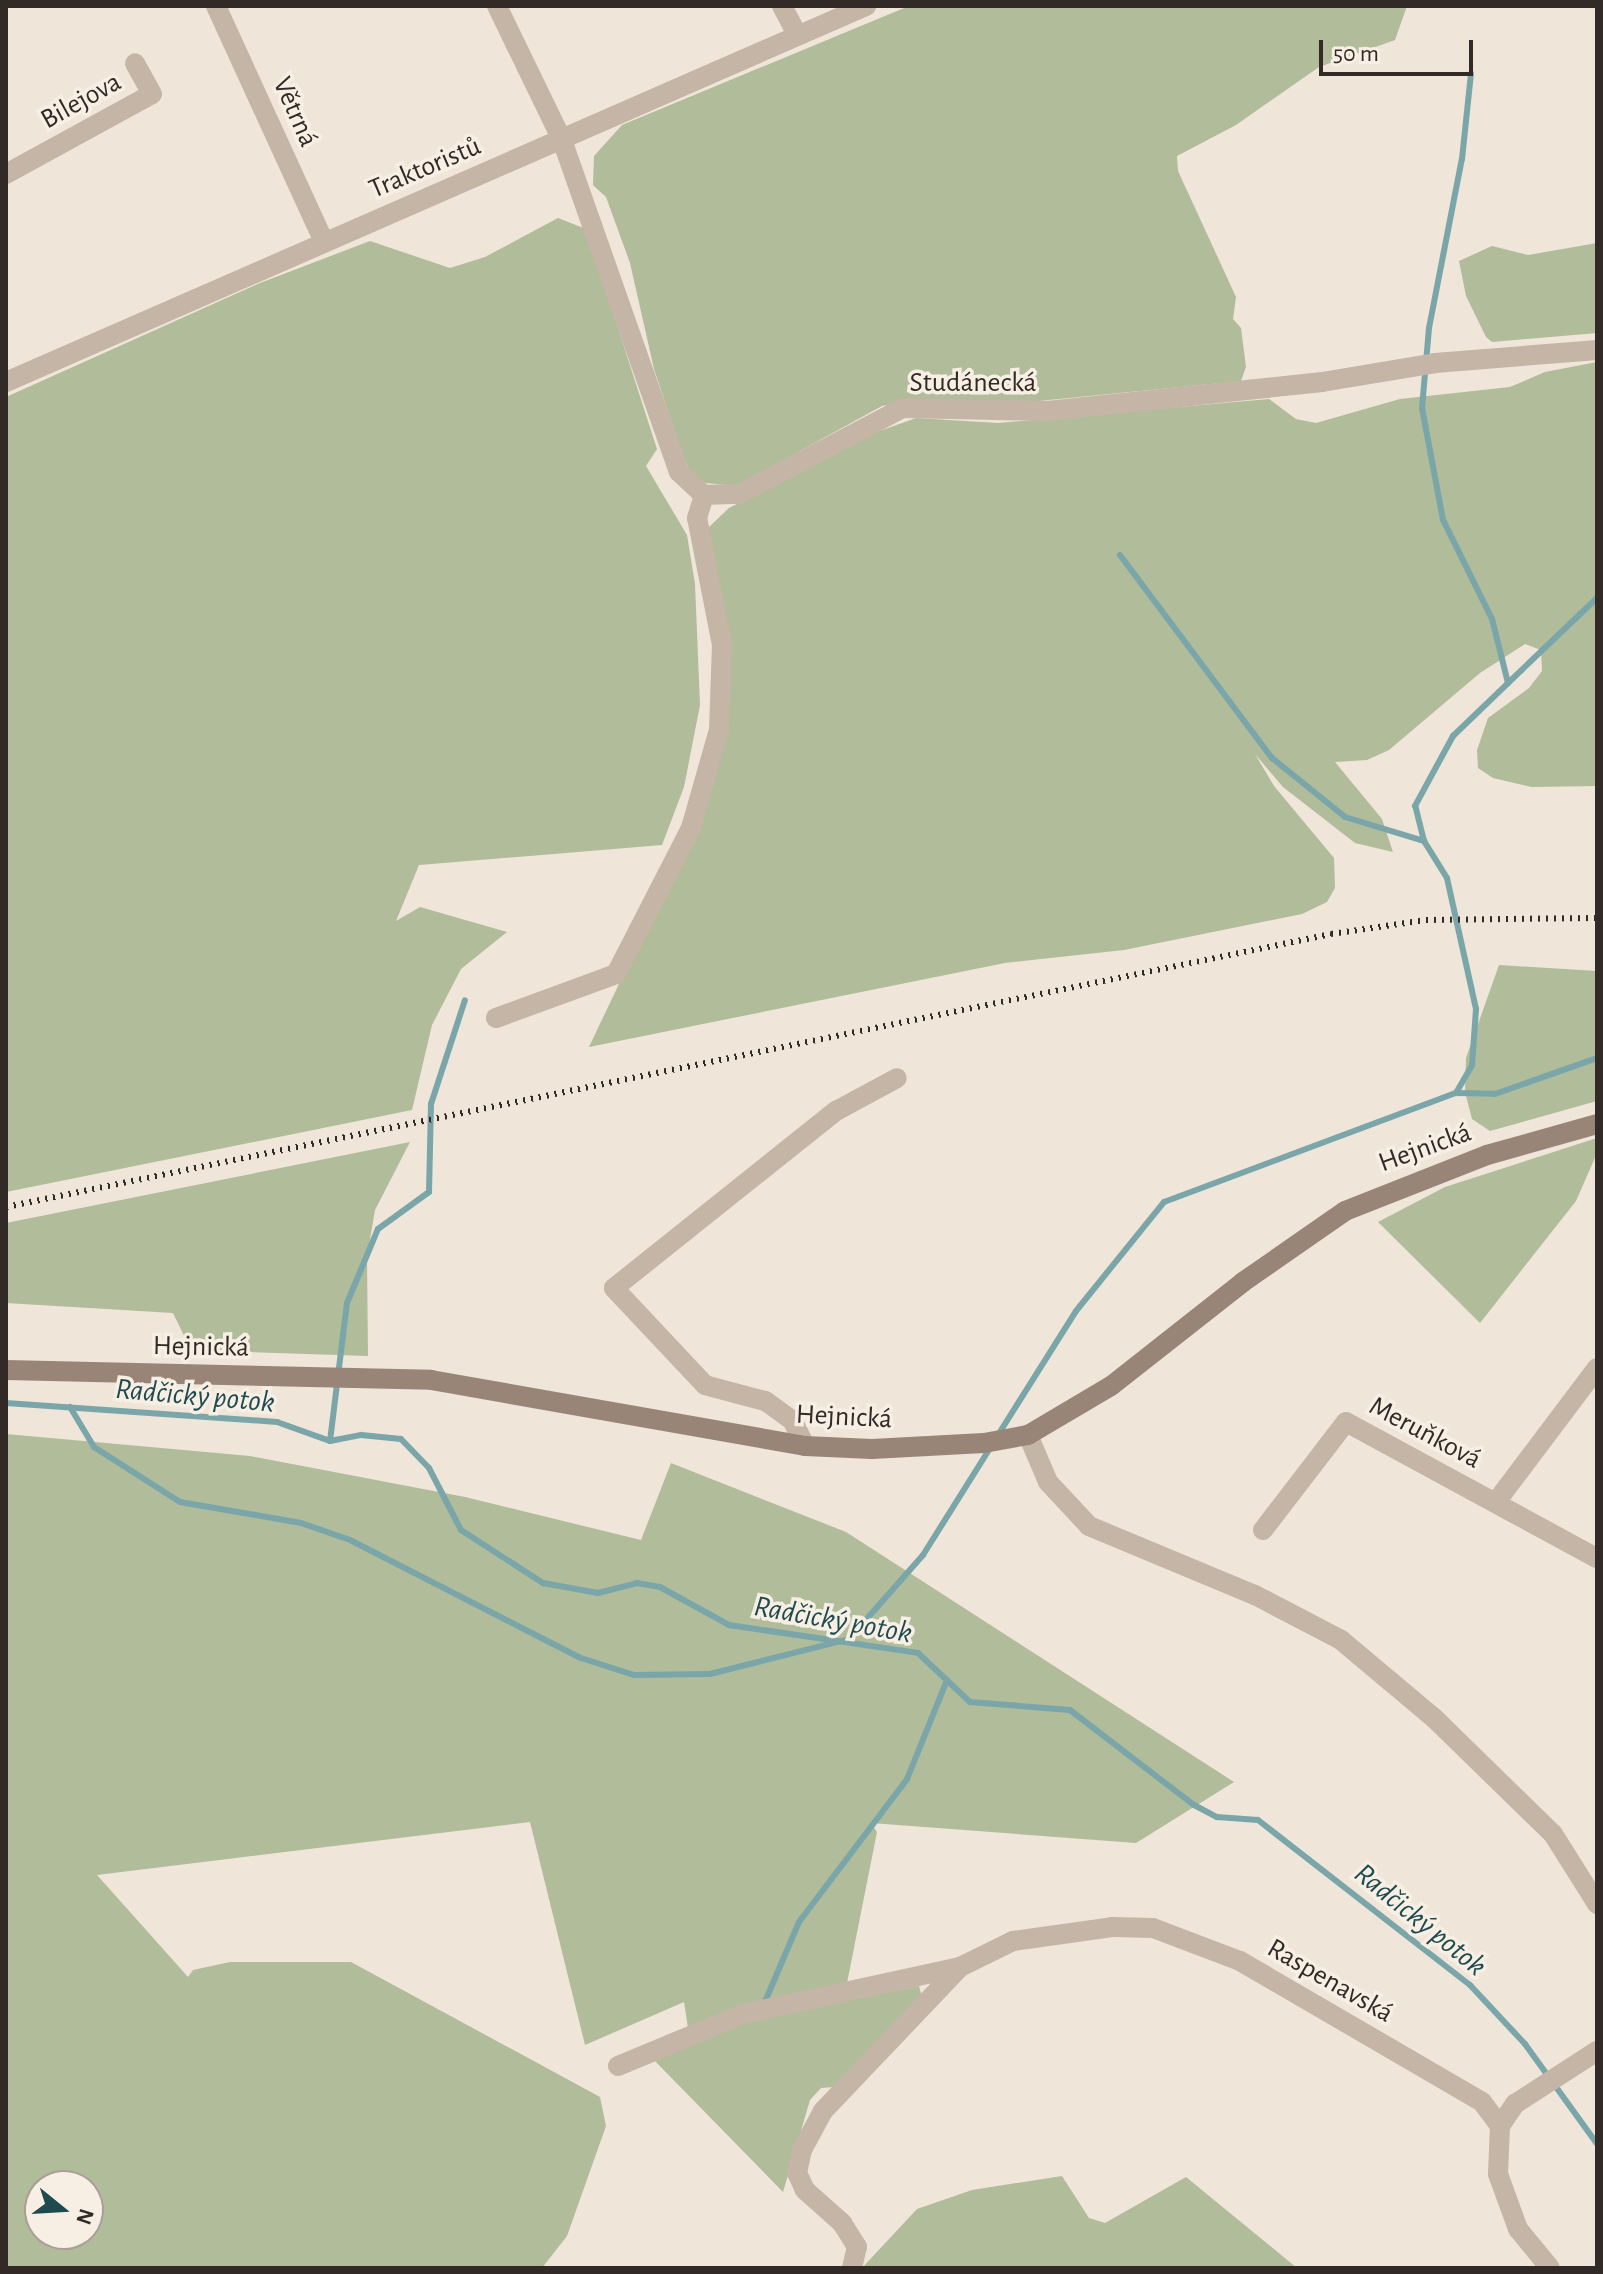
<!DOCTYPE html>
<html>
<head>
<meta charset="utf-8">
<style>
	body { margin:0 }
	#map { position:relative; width:1603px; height:2274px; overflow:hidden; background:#efe5d9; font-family:"Alegreya Sans",sans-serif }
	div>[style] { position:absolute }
	.green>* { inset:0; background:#b0bc9a }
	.stream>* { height:6px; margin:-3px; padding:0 3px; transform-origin:3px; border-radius:3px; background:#7aa6a9 }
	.minor>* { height:20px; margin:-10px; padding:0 10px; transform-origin:10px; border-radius:10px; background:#c5b5a6 }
	.secondary>* { height:20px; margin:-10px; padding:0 10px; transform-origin:10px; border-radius:10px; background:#998578 }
	.rail>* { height:6px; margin-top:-3px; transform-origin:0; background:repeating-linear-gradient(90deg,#322a26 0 2px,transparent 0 8px) }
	span { translate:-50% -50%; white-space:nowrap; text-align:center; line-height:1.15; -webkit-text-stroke:7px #f7efe4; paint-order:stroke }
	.street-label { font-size:28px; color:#322a26 }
	.water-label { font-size:30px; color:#1f4b50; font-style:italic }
	.frame { position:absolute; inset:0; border:8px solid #322a26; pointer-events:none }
	.north { position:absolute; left:24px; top:2170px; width:80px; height:80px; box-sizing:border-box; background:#f7efe4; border:2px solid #a8a098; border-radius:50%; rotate:108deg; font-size:22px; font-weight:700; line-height:32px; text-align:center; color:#322a26 }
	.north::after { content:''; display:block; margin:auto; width:28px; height:36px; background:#1f4b50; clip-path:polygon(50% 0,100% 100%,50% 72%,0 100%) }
	.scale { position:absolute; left:1319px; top:40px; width:154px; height:36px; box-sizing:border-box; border:4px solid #322a26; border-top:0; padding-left:10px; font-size:24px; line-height:28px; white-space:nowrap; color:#322a26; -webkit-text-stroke:6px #f7efe4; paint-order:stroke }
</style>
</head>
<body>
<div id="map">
	<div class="green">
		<div style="clip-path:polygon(909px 6px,1407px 6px,1395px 40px,1319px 67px,1236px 125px,1177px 156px,1178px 171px,1236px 297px,1233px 319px,1241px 328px,1246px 367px,1241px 381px,1008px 404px,915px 401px,882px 406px,736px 486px,706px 483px,692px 475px,682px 454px,654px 369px,630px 263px,606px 197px,593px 185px,594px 156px,622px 125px)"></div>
		<div style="clip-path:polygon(558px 218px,586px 229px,657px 449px,646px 466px,687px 535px,695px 584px,700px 705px,684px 787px,662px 845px,419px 865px,396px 921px,420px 907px,507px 932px,461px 969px,432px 1025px,412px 1110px,6px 1192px,6px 397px,260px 283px,370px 241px,450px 268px,485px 257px)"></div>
		<div style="clip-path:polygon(1597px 243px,1597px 333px,1492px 342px,1486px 337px,1466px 296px,1459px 261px,1492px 246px,1528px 255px)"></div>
		<div style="clip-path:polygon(1597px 362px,1597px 786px,1531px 787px,1493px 778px,1478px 768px,1477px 750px,1488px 718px,1529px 688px,1542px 671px,1541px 650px,1525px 644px,1480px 673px,1389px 750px,1367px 760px,1335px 762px,1382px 819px,1393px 852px,1355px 843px,1283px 787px,1255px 754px,1274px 786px,1334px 858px,1335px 888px,1327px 902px,1302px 914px,1124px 950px,1005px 963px,589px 1047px,627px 967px,724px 721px,706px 541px,709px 527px,729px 508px,874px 433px,916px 418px,998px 423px,1269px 399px,1296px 419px,1316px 423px,1400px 399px,1510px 387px,1545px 372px)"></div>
		<div style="clip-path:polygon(1499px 965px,1597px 971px,1597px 1101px,1490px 1131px,1472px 1119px,1465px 1092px,1466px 1058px)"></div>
		<div style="clip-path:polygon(1597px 1138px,1597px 1153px,1576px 1201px,1480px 1323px,1378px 1222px,1445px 1187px)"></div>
		<div style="clip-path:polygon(410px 1142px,375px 1210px,367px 1257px,368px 1356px,191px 1350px,173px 1313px,6px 1303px,6px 1223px)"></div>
		<div style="clip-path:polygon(evenodd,6px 1434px,250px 1456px,465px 1497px,641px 1540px,671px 1463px,846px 1532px,1234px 1782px,1136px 1843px,871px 1823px,877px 1832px,847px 1983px,688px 2028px,684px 2002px,585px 2045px,530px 1822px,97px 1875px,188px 1977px,193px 1970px,230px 1962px,351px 1962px,600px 2097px,606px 2126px,567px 2236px,542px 2268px,6px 2268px,6px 1434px,40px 2186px,88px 2186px,88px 2234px,40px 2234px,40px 2186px)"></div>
		<div style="clip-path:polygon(919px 1986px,922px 1997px,834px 2087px,821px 2088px,810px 2100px,783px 2192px,652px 2058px,754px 2019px)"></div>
		<div style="clip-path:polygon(1062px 2176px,1089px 2218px,1105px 2223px,1186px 2177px,1297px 2268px,862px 2268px,917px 2209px,972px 2190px)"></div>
	</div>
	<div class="stream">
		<div style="left:1120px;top:555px;width:254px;rotate:53.2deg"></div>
		<div style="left:1272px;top:758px;width:94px;rotate:38.9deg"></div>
		<div style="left:1345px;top:817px;width:83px;rotate:16.9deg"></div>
		<div style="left:1508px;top:683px;width:123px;rotate:-43.7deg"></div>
		<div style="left:1456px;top:1093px;width:32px;rotate:-60deg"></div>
		<div style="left:1472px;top:1065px;width:56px;rotate:-85.9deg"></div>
		<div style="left:1476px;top:1009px;width:134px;rotate:-102.5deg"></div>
		<div style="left:1447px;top:878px;width:44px;rotate:-121.9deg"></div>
		<div style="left:1424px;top:841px;width:36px;rotate:-104deg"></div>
		<div style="left:1415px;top:806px;width:80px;rotate:-61.5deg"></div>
		<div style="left:1453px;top:736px;width:76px;rotate:-43.9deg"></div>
		<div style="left:1508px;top:683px;width:66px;rotate:-104deg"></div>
		<div style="left:1492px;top:619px;width:110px;rotate:-116.3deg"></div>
		<div style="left:1443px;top:520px;width:114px;rotate:-100.6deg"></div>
		<div style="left:1422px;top:408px;width:80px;rotate:-85deg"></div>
		<div style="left:1429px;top:328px;width:172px;rotate:-79deg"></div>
		<div style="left:1462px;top:159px;width:86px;rotate:-84deg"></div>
		<div style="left:6px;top:1403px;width:272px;rotate:4deg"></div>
		<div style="left:277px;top:1422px;width:56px;rotate:19.7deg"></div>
		<div style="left:330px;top:1441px;width:32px;rotate:-11deg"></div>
		<div style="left:361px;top:1435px;width:40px;rotate:5.7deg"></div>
		<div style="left:401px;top:1439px;width:40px;rotate:46deg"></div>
		<div style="left:429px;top:1468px;width:70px;rotate:62.7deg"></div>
		<div style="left:461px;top:1530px;width:98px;rotate:32.9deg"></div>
		<div style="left:543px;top:1583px;width:56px;rotate:10.3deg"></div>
		<div style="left:598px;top:1593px;width:40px;rotate:-14.4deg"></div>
		<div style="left:637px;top:1583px;width:23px;rotate:10deg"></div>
		<div style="left:660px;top:1587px;width:79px;rotate:28.8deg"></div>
		<div style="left:729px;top:1625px;width:191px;rotate:8.4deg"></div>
		<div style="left:918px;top:1653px;width:71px;rotate:43.3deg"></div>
		<div style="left:970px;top:1702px;width:100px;rotate:4.6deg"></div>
		<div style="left:1070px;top:1710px;width:156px;rotate:37.5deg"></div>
		<div style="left:1194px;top:1805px;width:26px;rotate:28deg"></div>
		<div style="left:1217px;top:1817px;width:41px;rotate:4.2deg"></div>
		<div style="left:1258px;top:1820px;width:269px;rotate:37.9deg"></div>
		<div style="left:1470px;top:1985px;width:81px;rotate:47deg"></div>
		<div style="left:1525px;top:2044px;width:123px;rotate:54.2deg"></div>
		<div style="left:70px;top:1407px;width:47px;rotate:59deg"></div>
		<div style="left:94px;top:1447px;width:102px;rotate:32.6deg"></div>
		<div style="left:180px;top:1502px;width:123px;rotate:9.8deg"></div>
		<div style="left:301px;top:1523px;width:52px;rotate:19.1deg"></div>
		<div style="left:350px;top:1540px;width:259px;rotate:27.1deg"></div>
		<div style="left:581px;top:1658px;width:56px;rotate:17.8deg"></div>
		<div style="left:634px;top:1675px;width:76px;rotate:-0.8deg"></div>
		<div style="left:710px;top:1674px;width:143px;rotate:-14.1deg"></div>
		<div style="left:849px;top:1639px;width:112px;rotate:-48.6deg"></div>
		<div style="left:923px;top:1555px;width:126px;rotate:-57.9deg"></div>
		<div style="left:998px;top:1435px;width:146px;rotate:-57.8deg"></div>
		<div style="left:1076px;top:1311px;width:140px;rotate:-51.1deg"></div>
		<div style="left:1164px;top:1202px;width:312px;rotate:-20.5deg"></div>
		<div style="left:1456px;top:1093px;width:39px;rotate:1deg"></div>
		<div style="left:1495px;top:1094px;width:108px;rotate:-19.4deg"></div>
		<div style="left:330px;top:1441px;width:139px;rotate:-83deg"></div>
		<div style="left:347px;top:1303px;width:80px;rotate:-67.3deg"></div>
		<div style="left:378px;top:1229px;width:63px;rotate:-36deg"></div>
		<div style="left:429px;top:1192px;width:88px;rotate:-88.7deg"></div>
		<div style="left:431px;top:1104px;width:109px;rotate:-71.9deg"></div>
		<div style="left:764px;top:2004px;width:89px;rotate:-66.9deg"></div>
		<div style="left:799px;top:1922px;width:179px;rotate:-52.9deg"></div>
		<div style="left:907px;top:1779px;width:107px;rotate:-68deg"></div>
	</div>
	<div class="minor">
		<div style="left:216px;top:6px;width:260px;rotate:65.4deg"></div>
		<div style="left:497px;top:6px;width:149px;rotate:64.1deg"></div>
		<div style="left:562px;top:140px;width:352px;rotate:70.6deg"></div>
		<div style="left:679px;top:472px;width:34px;rotate:43deg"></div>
		<div style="left:704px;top:495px;width:35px;rotate:-2deg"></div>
		<div style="left:739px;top:494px;width:185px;rotate:-27.7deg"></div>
		<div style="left:903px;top:408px;width:144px;rotate:1.2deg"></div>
		<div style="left:1047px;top:411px;width:277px;rotate:-6deg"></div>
		<div style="left:1322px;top:382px;width:115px;rotate:-9.5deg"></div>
		<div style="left:1435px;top:363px;width:163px;rotate:-4.6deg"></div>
		<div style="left:782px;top:6px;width:32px;rotate:62deg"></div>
		<div style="left:6px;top:174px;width:166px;rotate:-28.7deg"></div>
		<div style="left:152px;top:94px;width:35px;rotate:-119deg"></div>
		<div style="left:6px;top:382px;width:939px;rotate:-23.62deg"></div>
		<div style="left:496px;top:1018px;width:128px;rotate:-20.1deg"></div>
		<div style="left:616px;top:974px;width:164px;rotate:-62.8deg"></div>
		<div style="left:691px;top:828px;width:102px;rotate:-74.1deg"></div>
		<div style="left:719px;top:730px;width:85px;rotate:-88deg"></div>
		<div style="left:722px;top:645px;width:129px;rotate:-101.1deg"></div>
		<div style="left:697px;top:518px;width:24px;rotate:-73deg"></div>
		<div style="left:1028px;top:1435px;width:51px;rotate:66.9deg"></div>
		<div style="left:1048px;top:1482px;width:60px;rotate:47deg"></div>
		<div style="left:1089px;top:1526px;width:180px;rotate:22.6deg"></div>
		<div style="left:1255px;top:1595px;width:97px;rotate:27.6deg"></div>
		<div style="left:1341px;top:1640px;width:121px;rotate:40deg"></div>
		<div style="left:1434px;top:1718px;width:166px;rotate:44.3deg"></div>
		<div style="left:1553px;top:1834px;width:83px;rotate:57.8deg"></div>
		<div style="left:805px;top:1446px;width:28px;rotate:-116deg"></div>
		<div style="left:793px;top:1421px;width:34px;rotate:-144deg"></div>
		<div style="left:765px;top:1401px;width:62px;rotate:-165.1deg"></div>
		<div style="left:705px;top:1385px;width:133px;rotate:-133.2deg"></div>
		<div style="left:614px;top:1288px;width:284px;rotate:-38.6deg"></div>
		<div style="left:836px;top:1111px;width:69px;rotate:-28.4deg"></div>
		<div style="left:1496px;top:1502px;width:168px;rotate:-53deg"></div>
		<div style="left:1263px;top:1530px;width:136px;rotate:-52.5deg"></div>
		<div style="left:1346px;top:1422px;width:285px;rotate:28.5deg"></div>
		<div style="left:618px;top:2066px;width:135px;rotate:-22.6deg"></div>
		<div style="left:743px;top:2014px;width:222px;rotate:-12.2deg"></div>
		<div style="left:960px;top:1967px;width:59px;rotate:-26.1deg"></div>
		<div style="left:1013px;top:1941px;width:100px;rotate:-8deg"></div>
		<div style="left:1112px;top:1927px;width:41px;rotate:1.4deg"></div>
		<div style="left:1153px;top:1928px;width:93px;rotate:20.8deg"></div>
		<div style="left:1240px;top:1961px;width:280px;rotate:30.2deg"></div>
		<div style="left:1482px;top:2102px;width:30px;rotate:53deg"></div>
		<div style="left:1500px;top:2126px;width:48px;rotate:92.4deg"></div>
		<div style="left:1498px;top:2174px;width:59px;rotate:70deg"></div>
		<div style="left:1518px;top:2229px;width:50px;rotate:50.6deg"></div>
		<div style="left:1500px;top:2126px;width:27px;rotate:-56deg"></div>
		<div style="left:1515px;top:2104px;width:98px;rotate:-32.9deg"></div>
		<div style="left:852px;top:2268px;width:22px;rotate:-77deg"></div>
		<div style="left:857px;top:2247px;width:28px;rotate:-122deg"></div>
		<div style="left:842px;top:2223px;width:50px;rotate:-138.3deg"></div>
		<div style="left:805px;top:2190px;width:19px;rotate:-115deg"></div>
		<div style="left:797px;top:2173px;width:24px;rotate:-78deg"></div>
		<div style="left:802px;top:2150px;width:44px;rotate:-61.7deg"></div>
		<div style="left:823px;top:2111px;width:199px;rotate:-46.4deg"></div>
	</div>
	<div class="secondary">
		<div style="left:6px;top:1370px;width:425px;rotate:1.3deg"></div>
		<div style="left:431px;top:1380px;width:380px;rotate:10deg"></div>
		<div style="left:805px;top:1446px;width:67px;rotate:2.6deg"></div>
		<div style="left:872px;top:1449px;width:112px;rotate:-3.1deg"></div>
		<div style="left:984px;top:1443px;width:45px;rotate:-10.3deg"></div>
		<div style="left:1028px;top:1435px;width:96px;rotate:-30.6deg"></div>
		<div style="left:1111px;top:1386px;width:168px;rotate:-38.2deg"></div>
		<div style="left:1243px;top:1282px;width:124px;rotate:-34.8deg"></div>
		<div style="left:1345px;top:1211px;width:153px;rotate:-21.5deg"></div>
		<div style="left:1487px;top:1155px;width:114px;rotate:-15.7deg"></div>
	</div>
	<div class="rail">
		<div style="left:6px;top:1207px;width:1353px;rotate:-11.64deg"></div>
		<div style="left:1331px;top:934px;width:96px;rotate:-8.4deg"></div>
		<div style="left:1426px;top:920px;width:171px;rotate:-0.7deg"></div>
	</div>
	<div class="street-label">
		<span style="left:81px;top:101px;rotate:-29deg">Bilejova</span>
		<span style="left:295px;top:112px;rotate:66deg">Větrná</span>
		<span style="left:425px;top:168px;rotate:-23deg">Traktoristů</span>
		<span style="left:973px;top:383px">Studánecká</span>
		<span style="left:1425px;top:1148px;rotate:-20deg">Hejnická</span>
		<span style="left:201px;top:1347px;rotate:1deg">Hejnická</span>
		<span style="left:844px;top:1417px;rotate:3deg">Hejnická</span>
		<span style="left:1425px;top:1433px;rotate:28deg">Meruňková</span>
		<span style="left:1330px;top:1981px;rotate:30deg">Raspenavská</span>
	</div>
	<div class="water-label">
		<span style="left:195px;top:1396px;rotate:5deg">Radčický potok</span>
		<span style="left:833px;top:1620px;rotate:10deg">Radčický potok</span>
		<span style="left:1420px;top:1920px;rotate:39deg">Radčický potok</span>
	</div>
	<div class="frame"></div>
	<div class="north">N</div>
	<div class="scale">50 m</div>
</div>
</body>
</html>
